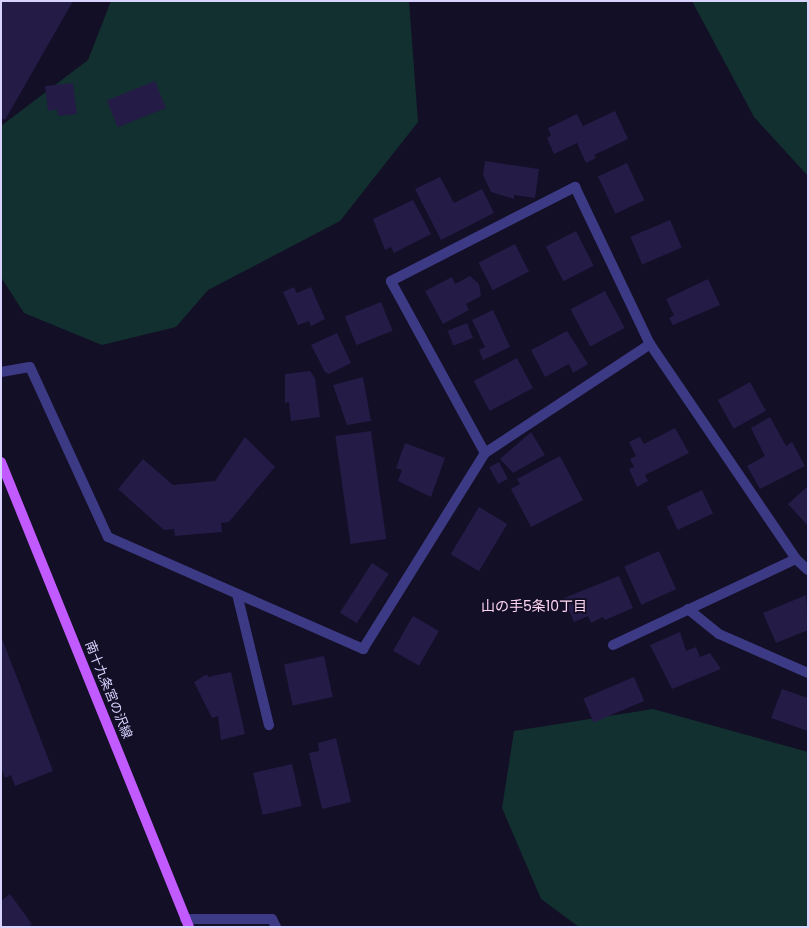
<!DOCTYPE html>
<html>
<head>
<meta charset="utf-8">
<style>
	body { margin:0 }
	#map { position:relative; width:809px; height:928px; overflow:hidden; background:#130f26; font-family:Poppins,"Noto Sans JP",sans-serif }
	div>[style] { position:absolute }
	.green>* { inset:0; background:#12302f }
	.building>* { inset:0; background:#241b47; transform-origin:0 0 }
	.lane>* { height:10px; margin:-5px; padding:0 5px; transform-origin:5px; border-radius:5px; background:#3d3a85 }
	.street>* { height:10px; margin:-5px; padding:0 5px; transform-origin:5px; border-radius:5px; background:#3d3a85 }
	.primary>* { height:10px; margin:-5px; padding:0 5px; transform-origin:5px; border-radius:5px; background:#c25bff }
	span { translate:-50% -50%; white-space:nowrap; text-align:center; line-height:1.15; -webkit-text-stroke:4px #130f26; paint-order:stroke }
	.street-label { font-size:13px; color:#d9d4ff }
	.neighbourhood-label { font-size:14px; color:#ffd6f0 }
	.frame { position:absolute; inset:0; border:2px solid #d9d4ff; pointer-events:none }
</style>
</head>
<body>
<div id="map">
	<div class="green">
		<div style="clip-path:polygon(111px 1px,409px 1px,418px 122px,340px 221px,208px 290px,176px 327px,102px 345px,24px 313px,1px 277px,1px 126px,88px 60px)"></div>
		<div style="clip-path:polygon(692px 1px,808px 1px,808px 176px,754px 117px)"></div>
		<div style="clip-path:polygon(653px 709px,808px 752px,808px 927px,579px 927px,541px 899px,502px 808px,514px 731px)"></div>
	</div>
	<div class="building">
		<div style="clip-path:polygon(1px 1px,73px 1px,5px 120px,1px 118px)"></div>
		<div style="left:155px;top:81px;width:29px;height:52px;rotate:68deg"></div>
		<div style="clip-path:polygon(73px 83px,77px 114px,58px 116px,57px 109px,48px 111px,45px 86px)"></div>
		<div style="clip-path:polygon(615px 111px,628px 139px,594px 155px,596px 158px,586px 163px,577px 143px,554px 154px,547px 138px,551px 135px,548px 128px,577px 114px,583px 126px)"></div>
		<div style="clip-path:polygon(485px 161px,539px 169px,535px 198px,514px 195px,514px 199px,491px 192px,483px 175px)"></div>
		<div style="left:627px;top:163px;width:41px;height:32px;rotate:65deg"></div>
		<div style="clip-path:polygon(440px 177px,454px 203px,482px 189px,494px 213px,441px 240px,415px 189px)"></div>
		<div style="clip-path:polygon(413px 200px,431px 234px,394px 253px,391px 247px,385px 250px,373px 219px)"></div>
		<div style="left:670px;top:220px;width:30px;height:43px;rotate:67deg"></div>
		<div style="left:576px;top:231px;width:39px;height:34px;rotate:63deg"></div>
		<div style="left:515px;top:244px;width:31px;height:41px;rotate:63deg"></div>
		<div style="clip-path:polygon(470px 276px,479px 284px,481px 296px,466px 304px,469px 310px,443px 324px,425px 291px,452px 277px,455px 284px)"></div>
		<div style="clip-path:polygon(708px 279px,720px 305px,673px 325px,669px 318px,674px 315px,666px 299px)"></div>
		<div style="clip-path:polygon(294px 287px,297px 293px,311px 287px,325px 319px,311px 326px,309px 321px,298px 325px,283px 292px)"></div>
		<div style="left:605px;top:291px;width:42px;height:39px;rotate:62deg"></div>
		<div style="left:381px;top:302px;width:31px;height:39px;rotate:68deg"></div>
		<div style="clip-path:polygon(493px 310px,510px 347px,483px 360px,479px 350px,485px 347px,472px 320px)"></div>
		<div style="left:467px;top:323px;width:16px;height:21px;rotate:68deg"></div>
		<div style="clip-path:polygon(567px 331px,588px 364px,573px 373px,569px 364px,545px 377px,531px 350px)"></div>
		<div style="clip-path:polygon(337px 333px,351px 363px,329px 374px,325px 372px,311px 345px)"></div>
		<div style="left:517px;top:358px;width:34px;height:49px;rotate:62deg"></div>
		<div style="clip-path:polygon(310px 371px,315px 378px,320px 417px,291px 421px,289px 402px,285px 403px,285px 374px)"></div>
		<div style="clip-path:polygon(363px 377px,371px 421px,347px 425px,333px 385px)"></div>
		<div style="left:750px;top:382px;width:33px;height:37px;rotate:61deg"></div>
		<div style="clip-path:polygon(770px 417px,786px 446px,792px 442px,805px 466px,760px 489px,747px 466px,765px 456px,751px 428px)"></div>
		<div style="clip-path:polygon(675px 428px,689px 453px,645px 475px,648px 481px,637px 487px,629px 469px,634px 467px,630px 459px,636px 456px,629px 442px,640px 437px,644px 444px)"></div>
		<div style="left:371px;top:431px;width:109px;height:36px;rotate:82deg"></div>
		<div style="clip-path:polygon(531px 432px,545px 455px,513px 473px,500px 459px)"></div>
		<div style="clip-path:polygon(245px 437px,275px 467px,229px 522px,221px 523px,222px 532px,175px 536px,174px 529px,164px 530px,118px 489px,143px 459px,173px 485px,215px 481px)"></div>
		<div style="clip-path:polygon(405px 443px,445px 458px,431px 497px,398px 481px,402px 470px,396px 468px)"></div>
		<div style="clip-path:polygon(560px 456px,583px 500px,531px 527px,511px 489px,520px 484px,517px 479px)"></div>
		<div style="left:499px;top:462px;width:19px;height:11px;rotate:62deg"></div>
		<div style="clip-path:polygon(808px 486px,808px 526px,788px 504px)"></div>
		<div style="left:702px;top:490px;width:26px;height:39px;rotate:65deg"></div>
		<div style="left:479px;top:507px;width:33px;height:55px;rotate:31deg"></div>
		<div style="left:659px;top:551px;width:42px;height:38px;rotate:66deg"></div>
		<div style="left:372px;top:563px;width:20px;height:59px;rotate:33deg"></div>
		<div style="clip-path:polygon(619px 576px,633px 608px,605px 620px,603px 617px,591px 623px,588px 616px,574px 622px,564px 598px)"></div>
		<div style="clip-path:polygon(806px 595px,808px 630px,776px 643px,763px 613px)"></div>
		<div style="left:413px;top:616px;width:30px;height:40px;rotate:30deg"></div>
		<div style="clip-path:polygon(680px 632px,686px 651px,696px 647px,700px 657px,710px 653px,721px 669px,672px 689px,650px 645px)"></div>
		<div style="clip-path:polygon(1px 636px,53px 771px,15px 786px,11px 775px,5px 778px,1px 767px)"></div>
		<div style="left:324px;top:656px;width:42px;height:41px;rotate:78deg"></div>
		<div style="clip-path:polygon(231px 672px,245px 734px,221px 740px,218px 716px,212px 718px,194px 682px,207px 674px,208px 677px)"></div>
		<div style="left:634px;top:677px;width:26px;height:55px;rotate:67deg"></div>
		<div style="clip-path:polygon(782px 689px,808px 698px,808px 731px,771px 718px)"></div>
		<div style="clip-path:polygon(336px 738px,351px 802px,322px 809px,309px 753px,319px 751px,318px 743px)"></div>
		<div style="left:292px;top:764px;width:43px;height:40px;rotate:77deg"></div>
		<div style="clip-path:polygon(10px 894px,32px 924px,28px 927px,1px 927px,1px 901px)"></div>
	</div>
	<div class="lane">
		<div style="left:237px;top:594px;width:135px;rotate:76.3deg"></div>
		<div style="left:185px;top:919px;width:87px"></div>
		<div style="left:272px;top:919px;width:9px;rotate:63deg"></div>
	</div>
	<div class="street">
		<div style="left:1px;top:372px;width:29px;rotate:-10deg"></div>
		<div style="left:30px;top:367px;width:187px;rotate:65.4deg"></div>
		<div style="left:108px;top:537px;width:279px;rotate:23.7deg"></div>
		<div style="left:363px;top:649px;width:231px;rotate:-58.1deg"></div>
		<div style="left:485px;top:453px;width:198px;rotate:-33.4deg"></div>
		<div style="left:485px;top:453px;width:196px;rotate:-118.7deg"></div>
		<div style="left:391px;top:281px;width:207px;rotate:-27.1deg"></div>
		<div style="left:575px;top:187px;width:174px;rotate:64.5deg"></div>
		<div style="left:650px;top:344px;width:260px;rotate:55.8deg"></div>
		<div style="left:796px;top:559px;width:16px;rotate:43deg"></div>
		<div style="left:688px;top:609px;width:40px;rotate:39deg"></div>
		<div style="left:719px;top:634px;width:97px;rotate:23.7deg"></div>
		<div style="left:613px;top:645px;width:202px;rotate:-25.2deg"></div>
	</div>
	<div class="primary">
		<div style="left:1px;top:462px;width:502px;rotate:67.99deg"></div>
	</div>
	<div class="street-label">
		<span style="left:108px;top:690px;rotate:68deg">南十九条宮の沢線</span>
	</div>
	<div class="neighbourhood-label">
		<span style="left:534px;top:606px">山の手5条10丁目</span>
	</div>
	<div class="frame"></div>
</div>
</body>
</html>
